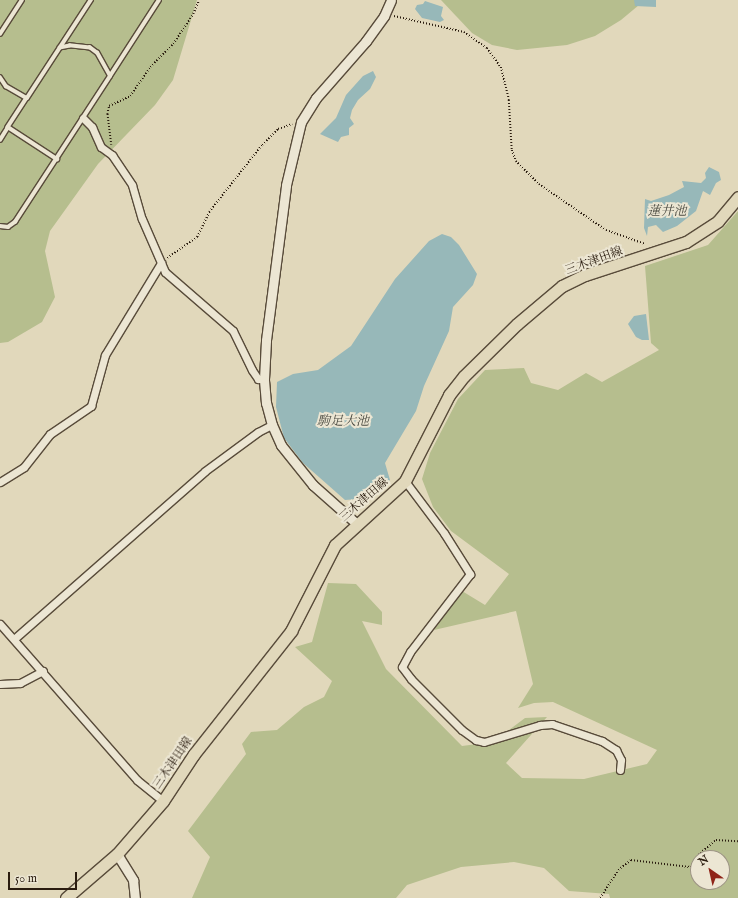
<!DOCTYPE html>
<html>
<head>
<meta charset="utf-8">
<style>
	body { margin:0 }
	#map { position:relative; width:738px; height:898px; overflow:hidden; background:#e1d8bb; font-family:"IM FELL English","Noto Serif JP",serif }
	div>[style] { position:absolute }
	.green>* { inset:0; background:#b6be8e }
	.water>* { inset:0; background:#97b8b9 }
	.path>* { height:1.5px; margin-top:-0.75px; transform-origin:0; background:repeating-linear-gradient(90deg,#2a1c0f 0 1px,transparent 0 3px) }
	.roads { filter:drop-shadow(1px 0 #584b3a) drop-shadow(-1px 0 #584b3a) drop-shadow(0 1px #584b3a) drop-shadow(0 -1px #584b3a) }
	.service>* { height:3.5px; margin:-1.75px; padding:0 1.75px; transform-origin:1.75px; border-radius:1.75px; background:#ece6d3 }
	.minor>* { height:7px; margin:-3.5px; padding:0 3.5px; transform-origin:3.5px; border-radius:3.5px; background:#ece6d3 }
	.tertiary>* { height:9px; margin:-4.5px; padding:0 4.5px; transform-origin:4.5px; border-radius:4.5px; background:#ece6d3 }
	.primary>* { height:11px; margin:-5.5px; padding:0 5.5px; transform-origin:5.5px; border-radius:5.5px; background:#e1d8bb }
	span { translate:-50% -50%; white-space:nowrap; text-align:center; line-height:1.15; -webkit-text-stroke:4px #ece6d3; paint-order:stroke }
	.street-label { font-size:12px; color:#2a1c0f }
	.water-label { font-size:13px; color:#4b4b42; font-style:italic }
	.north { position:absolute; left:690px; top:850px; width:40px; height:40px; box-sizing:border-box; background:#ece6d3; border:1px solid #9e9585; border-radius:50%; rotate:326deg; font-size:11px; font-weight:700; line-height:16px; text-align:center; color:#2a1c0f }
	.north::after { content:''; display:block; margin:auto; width:14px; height:18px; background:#8f2418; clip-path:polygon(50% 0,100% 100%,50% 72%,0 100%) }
	.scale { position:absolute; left:8px; top:872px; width:69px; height:18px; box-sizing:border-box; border:2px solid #2a1c0f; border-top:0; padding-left:5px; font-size:12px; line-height:14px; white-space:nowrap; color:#2a1c0f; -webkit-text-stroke:3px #ece6d3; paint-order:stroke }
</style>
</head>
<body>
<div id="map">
	<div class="green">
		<div style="clip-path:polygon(0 0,197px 0,173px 80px,155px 105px,98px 164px,50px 231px,45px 251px,55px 297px,42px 322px,8px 342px,0 343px)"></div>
		<div style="clip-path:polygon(441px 0,645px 0,621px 20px,595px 36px,567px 45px,517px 50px,492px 45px,472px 33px)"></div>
		<div style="clip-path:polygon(evenodd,738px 211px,738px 898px,610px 898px,609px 894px,569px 891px,544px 868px,514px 862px,461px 867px,407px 885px,396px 898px,192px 898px,210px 857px,188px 831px,246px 754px,242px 744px,251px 732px,277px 730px,304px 707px,324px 697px,332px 681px,295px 647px,312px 642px,328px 583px,356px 584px,382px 612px,382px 625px,362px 621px,386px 669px,462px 746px,493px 742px,525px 718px,547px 717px,506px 763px,522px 778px,584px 779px,647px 764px,657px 750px,553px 702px,534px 703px,518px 708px,533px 684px,516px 611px,434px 630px,462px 591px,485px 605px,509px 574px,451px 531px,433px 507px,422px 479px,430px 453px,458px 399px,485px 370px,524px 368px,531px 383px,558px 390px,586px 373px,602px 382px,659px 350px,651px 343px,645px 266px,708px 245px,738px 211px,698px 858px,722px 858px,722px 882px,698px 882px,698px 858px)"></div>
	</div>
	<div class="water">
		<div style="clip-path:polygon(634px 0,656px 0,656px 7px,635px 6px)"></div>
		<div style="clip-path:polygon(425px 1px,443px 7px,441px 16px,444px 20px,440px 22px,422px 18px,415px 9px,417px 5px,423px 4px)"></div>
		<div style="clip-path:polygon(373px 71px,376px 77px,370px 89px,358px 100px,352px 110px,350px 118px,354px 124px,349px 128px,349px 135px,341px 137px,338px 142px,320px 134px,336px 118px,346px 95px,363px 76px)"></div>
		<div style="clip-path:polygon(709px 167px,719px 172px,721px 180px,716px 183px,710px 195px,703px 191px,696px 211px,677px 226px,663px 232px,656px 225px,648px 227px,647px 236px,644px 228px,645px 199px,651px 201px,669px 195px,684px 187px,682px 181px,701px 183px,706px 178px,705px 173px)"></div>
		<div style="clip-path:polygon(442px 234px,451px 237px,459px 245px,477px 274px,473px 285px,453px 307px,449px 331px,424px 386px,416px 411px,385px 463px,390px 480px,372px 498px,345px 500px,303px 463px,284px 438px,276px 407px,277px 382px,293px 374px,318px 370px,351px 346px,395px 279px,429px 241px)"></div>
		<div style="clip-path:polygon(646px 314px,649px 340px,642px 340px,636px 337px,628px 324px,634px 316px)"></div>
	</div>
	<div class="path">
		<div style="left:394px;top:16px;width:72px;rotate:12.9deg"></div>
		<div style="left:464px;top:32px;width:28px;rotate:35deg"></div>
		<div style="left:487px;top:48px;width:24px;rotate:54deg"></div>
		<div style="left:501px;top:67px;width:34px;rotate:76deg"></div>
		<div style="left:509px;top:100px;width:50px;rotate:86.6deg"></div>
		<div style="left:512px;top:150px;width:12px;rotate:70deg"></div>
		<div style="left:516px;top:161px;width:33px;rotate:45deg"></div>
		<div style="left:539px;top:184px;width:81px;rotate:34.5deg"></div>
		<div style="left:606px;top:230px;width:41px;rotate:19.7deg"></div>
		<div style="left:111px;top:145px;width:31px;rotate:-97deg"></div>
		<div style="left:107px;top:114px;width:8px;rotate:-76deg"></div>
		<div style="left:109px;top:106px;width:23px;rotate:-25deg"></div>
		<div style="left:130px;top:96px;width:35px;rotate:-55deg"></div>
		<div style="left:150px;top:67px;width:33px;rotate:-45deg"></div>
		<div style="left:173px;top:44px;width:36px;rotate:-56deg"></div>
		<div style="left:193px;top:14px;width:15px;rotate:-67deg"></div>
		<div style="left:167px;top:258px;width:37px;rotate:-35deg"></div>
		<div style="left:197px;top:237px;width:28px;rotate:-64deg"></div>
		<div style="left:209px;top:212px;width:85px;rotate:-51.7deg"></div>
		<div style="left:262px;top:145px;width:23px;rotate:-45deg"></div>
		<div style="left:278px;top:129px;width:15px;rotate:-20deg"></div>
		<div style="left:600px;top:898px;width:33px;rotate:-57deg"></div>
		<div style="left:618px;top:870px;width:16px;rotate:-38deg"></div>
		<div style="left:631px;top:860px;width:59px;rotate:6.8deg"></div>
		<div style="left:690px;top:867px;width:17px;rotate:-54deg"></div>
		<div style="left:700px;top:853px;width:21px;rotate:-39deg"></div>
		<div style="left:716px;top:840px;width:22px;rotate:3deg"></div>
	</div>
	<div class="roads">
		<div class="service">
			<div style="left:0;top:34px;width:40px;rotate:-57.1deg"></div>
			<div style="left:110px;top:76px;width:90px;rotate:-57.2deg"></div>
			<div style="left:0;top:77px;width:11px;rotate:56deg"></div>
			<div style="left:6px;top:86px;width:24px;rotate:30deg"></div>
			<div style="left:27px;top:98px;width:117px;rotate:-56.9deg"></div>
			<div style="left:27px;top:98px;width:35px;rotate:123deg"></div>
			<div style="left:8px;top:127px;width:59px;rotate:33.1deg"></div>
			<div style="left:0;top:140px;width:15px;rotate:-58deg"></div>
			<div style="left:0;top:226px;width:8px;rotate:7deg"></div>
			<div style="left:8px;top:227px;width:9px;rotate:-36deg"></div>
			<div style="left:15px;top:222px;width:174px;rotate:-56.9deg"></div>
			<div style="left:110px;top:76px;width:26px;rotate:-119deg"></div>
			<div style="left:97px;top:53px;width:9px;rotate:-144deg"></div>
			<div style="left:90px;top:48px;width:20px;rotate:-174deg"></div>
			<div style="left:70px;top:46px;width:10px;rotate:169deg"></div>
		</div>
		<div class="minor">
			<div style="left:83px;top:118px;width:13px;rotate:45deg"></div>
			<div style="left:92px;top:127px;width:22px;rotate:66deg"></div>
			<div style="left:101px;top:147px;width:14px;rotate:36deg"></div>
			<div style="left:112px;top:155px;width:36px;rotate:56deg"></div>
			<div style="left:132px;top:185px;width:35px;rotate:74deg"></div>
			<div style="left:142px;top:219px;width:58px;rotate:66.5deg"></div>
			<div style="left:165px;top:272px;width:90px;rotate:40.9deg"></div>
			<div style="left:233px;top:331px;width:43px;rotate:64deg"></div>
			<div style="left:252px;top:370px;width:11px;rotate:56deg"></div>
			<div style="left:258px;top:379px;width:6px"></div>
			<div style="left:405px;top:481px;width:65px;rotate:53.1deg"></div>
			<div style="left:444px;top:533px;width:49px;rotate:57.6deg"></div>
			<div style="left:470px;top:574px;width:98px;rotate:127.6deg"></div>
			<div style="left:410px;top:652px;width:17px;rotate:118deg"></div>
			<div style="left:402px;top:667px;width:15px;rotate:53deg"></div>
			<div style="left:411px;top:679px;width:72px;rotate:45deg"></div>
			<div style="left:462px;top:730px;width:17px;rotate:36deg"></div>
			<div style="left:476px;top:740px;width:8px;rotate:14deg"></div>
			<div style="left:484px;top:742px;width:59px;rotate:-16.9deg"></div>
			<div style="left:540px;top:725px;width:12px;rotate:-5deg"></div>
			<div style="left:552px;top:724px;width:53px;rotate:18.8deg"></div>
			<div style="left:602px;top:741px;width:17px;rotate:33deg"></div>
			<div style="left:616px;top:750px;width:11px;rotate:63deg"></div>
			<div style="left:621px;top:760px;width:10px;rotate:96deg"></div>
			<div style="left:0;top:482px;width:28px;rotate:-32deg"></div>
			<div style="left:24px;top:467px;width:42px;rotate:-51.8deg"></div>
			<div style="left:50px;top:434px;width:50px;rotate:-34.3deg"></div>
			<div style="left:91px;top:406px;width:53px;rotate:-74.6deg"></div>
			<div style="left:105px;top:355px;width:108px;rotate:-58.7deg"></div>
			<div style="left:0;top:624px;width:208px;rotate:48.7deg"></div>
			<div style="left:137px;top:780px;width:33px;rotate:39deg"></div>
			<div style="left:14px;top:639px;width:254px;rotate:-41.3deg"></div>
			<div style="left:205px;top:471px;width:66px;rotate:-36.3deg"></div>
			<div style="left:258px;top:432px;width:16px;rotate:-27deg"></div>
			<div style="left:0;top:684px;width:20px;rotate:-3deg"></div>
			<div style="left:20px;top:683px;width:26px;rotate:-28deg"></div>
		</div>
		<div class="tertiary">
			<div style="left:357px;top:524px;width:59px;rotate:-138.4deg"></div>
			<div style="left:313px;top:485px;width:51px;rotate:-128.7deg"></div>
			<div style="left:281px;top:445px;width:22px;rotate:-114deg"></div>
			<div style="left:272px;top:425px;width:23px;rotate:-105deg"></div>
			<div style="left:266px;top:403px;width:24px;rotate:-95deg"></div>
			<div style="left:264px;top:379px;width:39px;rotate:-87deg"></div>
			<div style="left:266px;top:340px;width:156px;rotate:-82.6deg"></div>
			<div style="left:286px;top:185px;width:65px;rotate:-76.6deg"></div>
			<div style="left:301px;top:122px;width:28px;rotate:-58deg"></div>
			<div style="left:316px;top:98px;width:76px;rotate:-48.7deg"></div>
			<div style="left:366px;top:41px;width:31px;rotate:-54deg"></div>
			<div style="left:384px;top:16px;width:17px;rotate:-66deg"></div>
			<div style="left:117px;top:854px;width:31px;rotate:58deg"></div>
			<div style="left:133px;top:880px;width:18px;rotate:84deg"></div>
		</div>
		<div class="primary">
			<div style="left:66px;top:898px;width:67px;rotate:-40.8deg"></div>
			<div style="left:117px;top:854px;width:70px;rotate:-49deg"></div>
			<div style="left:163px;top:801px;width:56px;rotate:-56.6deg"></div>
			<div style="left:194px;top:754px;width:157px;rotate:-51.7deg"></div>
			<div style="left:291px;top:631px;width:97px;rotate:-62.9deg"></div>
			<div style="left:335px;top:545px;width:95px;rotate:-42.4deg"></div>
			<div style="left:405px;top:481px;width:97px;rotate:-62.9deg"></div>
			<div style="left:449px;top:395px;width:24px;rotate:-52deg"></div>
			<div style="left:464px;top:376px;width:74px;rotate:-44.5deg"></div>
			<div style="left:517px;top:324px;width:59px;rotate:-40.2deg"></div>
			<div style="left:562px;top:286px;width:25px;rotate:-26deg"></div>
			<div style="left:585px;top:275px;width:106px;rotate:-18.1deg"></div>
			<div style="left:686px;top:242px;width:38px;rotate:-33deg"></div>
			<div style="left:718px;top:221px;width:31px;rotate:-50deg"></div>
		</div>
	</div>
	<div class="street-label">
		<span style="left:594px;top:261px;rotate:-20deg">三木津田線</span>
		<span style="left:364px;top:500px;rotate:-41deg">三木津田線</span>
		<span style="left:173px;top:763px;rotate:-56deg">三木津田線</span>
	</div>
	<div class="water-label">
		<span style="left:667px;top:212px">蓮井池</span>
		<span style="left:343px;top:422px">駒足大池</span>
	</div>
	<div class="north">N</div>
	<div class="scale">50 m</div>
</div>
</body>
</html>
